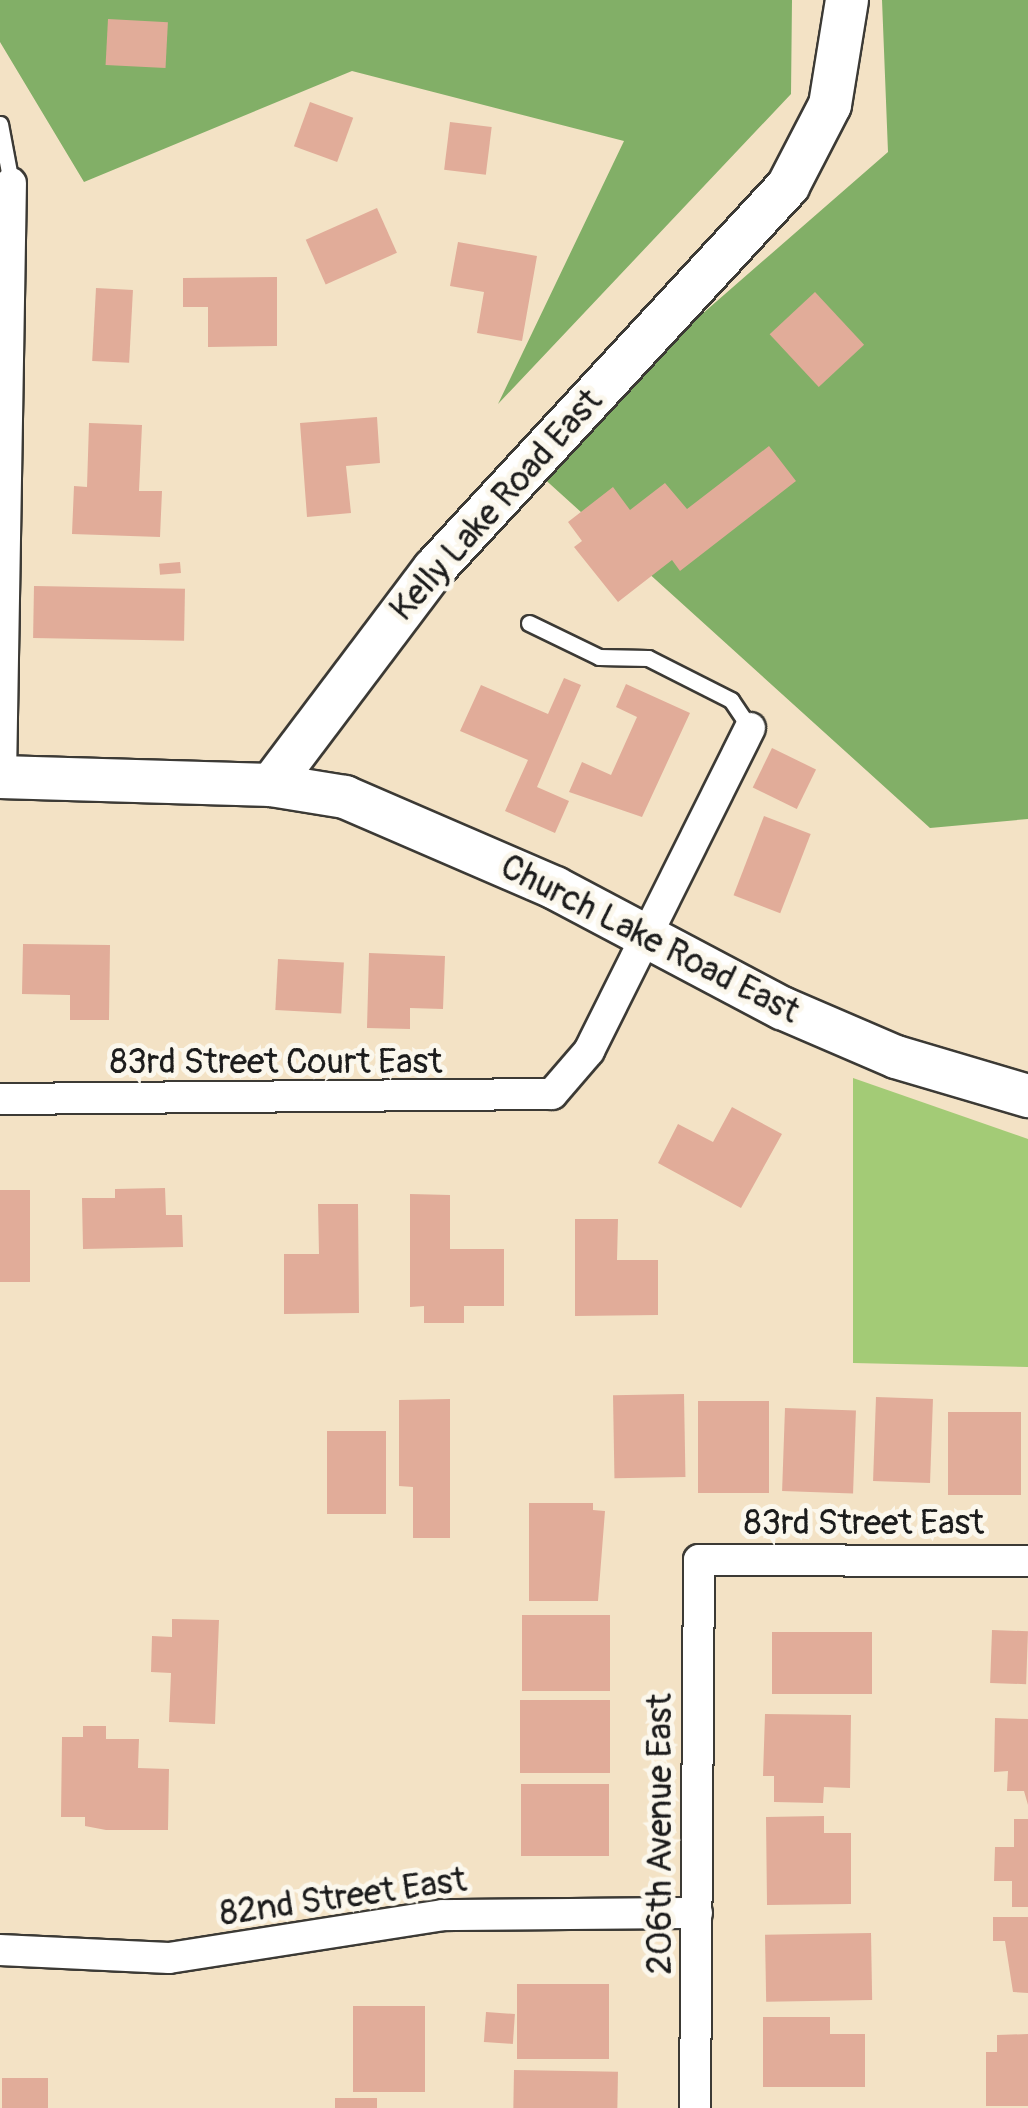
<!DOCTYPE html>
<html>
<head>
<meta charset="utf-8">
<style>
	body { margin:0 }
	#map { position:relative; width:1028px; height:2108px; overflow:hidden; background:#f3e2c5; font-family:Pangolin,sans-serif }
	div>[style] { position:absolute }
	.green>* { inset:0; background:#a3cb76 }
	.forest>* { inset:0; background:#82af67 }
	.building>* { inset:0; background:#e1ac99; transform-origin:0 0 }
	.roads { filter:drop-shadow(2px 0 #3c3a35) drop-shadow(-2px 0 #3c3a35) drop-shadow(0 2px #3c3a35) drop-shadow(0 -2px #3c3a35) }
	.lane>* { height:15px; margin:-7.5px; padding:0 7.5px; transform-origin:7.5px; border-radius:7.5px; background:#fff }
	.street>* { height:30px; margin:-15px; padding:0 15px; transform-origin:15px; border-radius:15px; background:#fff }
	.secondary>* { height:42px; margin:-21px; padding:0 21px; transform-origin:21px; border-radius:21px; background:#fff }
	span { translate:-50% -50%; white-space:nowrap; text-align:center; line-height:1.15; -webkit-text-stroke:10px #fbf7ec; paint-order:stroke }
	.street-label { font-size:35px; color:#1c1c1c }
</style>
</head>
<body>
<div id="map">
	<div class="green">
		<div style="clip-path:polygon(853px 1078px,1028px 1139px,1028px 1367px,853px 1363px)"></div>
	</div>
	<div class="forest">
		<div style="clip-path:polygon(0 0,792px 0,791px 94px,498px 404px,624px 141px,352px 71px,84px 182px,0 42px)"></div>
		<div style="clip-path:polygon(882px 0,1028px 0,1028px 819px,930px 828px,529px 465px,888px 152px)"></div>
	</div>
	<div class="building">
		<div style="left:108px;top:19px;width:60px;height:46px;rotate:3deg"></div>
		<div style="left:310px;top:102px;width:46px;height:47px;rotate:20deg"></div>
		<div style="left:450px;top:122px;width:42px;height:48px;rotate:7deg"></div>
		<div style="left:377px;top:208px;width:49px;height:78px;rotate:66deg"></div>
		<div style="clip-path:polygon(458px 242px,537px 256px,522px 341px,477px 333px,484px 292px,450px 286px)"></div>
		<div style="clip-path:polygon(277px 277px,277px 346px,208px 347px,208px 307px,183px 307px,183px 278px)"></div>
		<div style="left:96px;top:288px;width:37px;height:73px;rotate:3deg"></div>
		<div style="left:815px;top:292px;width:72px;height:62px;rotate:47deg"></div>
		<div style="clip-path:polygon(377px 417px,380px 463px,346px 466px,351px 513px,307px 517px,300px 423px)"></div>
		<div style="clip-path:polygon(89px 423px,142px 425px,139px 491px,162px 491px,160px 537px,72px 534px,74px 486px,87px 487px)"></div>
		<div style="clip-path:polygon(769px 446px,796px 481px,680px 571px,672px 560px,618px 602px,574px 547px,582px 541px,568px 522px,613px 487px,630px 510px,665px 483px,687px 509px)"></div>
		<div style="left:180px;top:562px;width:11px;height:21px;rotate:85deg"></div>
		<div style="left:34px;top:586px;width:151px;height:52px;rotate:1deg"></div>
		<div style="clip-path:polygon(564px 678px,581px 685px,537px 787px,569px 801px,555px 833px,505px 811px,528px 760px,460px 731px,481px 685px,548px 714px)"></div>
		<div style="clip-path:polygon(626px 684px,690px 713px,642px 817px,569px 792px,582px 762px,611px 775px,637px 717px,616px 707px)"></div>
		<div style="left:772px;top:748px;width:49px;height:44px;rotate:26deg"></div>
		<div style="left:764px;top:816px;width:50px;height:85px;rotate:21deg"></div>
		<div style="clip-path:polygon(23px 944px,110px 945px,109px 1020px,70px 1020px,70px 995px,22px 994px)"></div>
		<div style="clip-path:polygon(369px 953px,445px 956px,443px 1009px,410px 1008px,410px 1029px,367px 1028px)"></div>
		<div style="left:278px;top:959px;width:66px;height:51px;rotate:3deg"></div>
		<div style="clip-path:polygon(732px 1107px,782px 1134px,741px 1208px,658px 1163px,678px 1124px,713px 1142px)"></div>
		<div style="clip-path:polygon(165px 1188px,166px 1215px,182px 1215px,183px 1247px,83px 1249px,82px 1198px,115px 1198px,115px 1189px)"></div>
		<div style="left:0;top:1190px;width:30px;height:92px"></div>
		<div style="clip-path:polygon(410px 1194px,450px 1195px,450px 1249px,504px 1249px,504px 1306px,464px 1306px,464px 1323px,424px 1323px,424px 1306px,410px 1307px)"></div>
		<div style="clip-path:polygon(318px 1204px,358px 1204px,359px 1313px,284px 1314px,284px 1254px,319px 1254px)"></div>
		<div style="clip-path:polygon(575px 1219px,618px 1219px,617px 1260px,658px 1260px,658px 1315px,575px 1316px)"></div>
		<div style="left:684px;top:1394px;width:83px;height:71px;rotate:89deg"></div>
		<div style="left:876px;top:1397px;width:57px;height:84px;rotate:2deg"></div>
		<div style="clip-path:polygon(450px 1399px,450px 1538px,413px 1538px,413px 1487px,399px 1486px,399px 1400px)"></div>
		<div style="left:698px;top:1401px;width:71px;height:92px"></div>
		<div style="left:785px;top:1408px;width:71px;height:83px;rotate:2deg"></div>
		<div style="left:948px;top:1412px;width:73px;height:83px"></div>
		<div style="left:327px;top:1431px;width:59px;height:83px"></div>
		<div style="clip-path:polygon(529px 1503px,593px 1503px,593px 1510px,605px 1511px,598px 1601px,529px 1601px)"></div>
		<div style="left:522px;top:1615px;width:88px;height:76px"></div>
		<div style="clip-path:polygon(172px 1619px,219px 1620px,215px 1724px,169px 1722px,171px 1673px,151px 1672px,152px 1636px,172px 1637px)"></div>
		<div style="left:992px;top:1630px;width:36px;height:53px;rotate:2deg"></div>
		<div style="left:772px;top:1632px;width:100px;height:62px"></div>
		<div style="left:520px;top:1700px;width:90px;height:73px"></div>
		<div style="clip-path:polygon(765px 1714px,851px 1715px,850px 1788px,824px 1787px,823px 1803px,774px 1802px,774px 1776px,763px 1776px)"></div>
		<div style="clip-path:polygon(995px 1718px,1028px 1719px,1028px 1805px,1024px 1791px,1007px 1791px,1008px 1771px,994px 1772px)"></div>
		<div style="clip-path:polygon(83px 1726px,106px 1726px,106px 1739px,139px 1739px,138px 1768px,169px 1769px,168px 1830px,106px 1830px,85px 1826px,85px 1817px,61px 1817px,62px 1737px,83px 1737px)"></div>
		<div style="left:521px;top:1784px;width:88px;height:72px"></div>
		<div style="clip-path:polygon(824px 1816px,824px 1833px,851px 1833px,851px 1904px,767px 1905px,766px 1817px)"></div>
		<div style="clip-path:polygon(1014px 1819px,1028px 1819px,1028px 1907px,1012px 1907px,1012px 1881px,994px 1881px,995px 1847px,1014px 1847px)"></div>
		<div style="clip-path:polygon(993px 1917px,1028px 1917px,1028px 1993px,1013px 1992px,1005px 1941px,993px 1941px)"></div>
		<div style="left:871px;top:1933px;width:67px;height:106px;rotate:89deg"></div>
		<div style="left:517px;top:1984px;width:92px;height:75px"></div>
		<div style="left:353px;top:2006px;width:72px;height:86px"></div>
		<div style="left:486px;top:2012px;width:29px;height:30px;rotate:4deg"></div>
		<div style="clip-path:polygon(763px 2017px,830px 2017px,830px 2034px,865px 2034px,865px 2087px,763px 2087px)"></div>
		<div style="clip-path:polygon(1028px 2034px,1028px 2106px,986px 2106px,986px 2052px,997px 2052px,997px 2035px)"></div>
		<div style="left:514px;top:2070px;width:104px;height:38px;rotate:1deg"></div>
		<div style="left:2px;top:2078px;width:46px;height:30px"></div>
		<div style="left:335px;top:2098px;width:42px;height:10px"></div>
	</div>
	<div class="roads">
		<div class="lane">
			<div style="left:0;top:124px;width:60px;rotate:79.4deg"></div>
			<div style="left:529px;top:623px;width:78px;rotate:25.9deg"></div>
			<div style="left:599px;top:657px;width:49px;rotate:1.2deg"></div>
			<div style="left:648px;top:658px;width:93px;rotate:26.8deg"></div>
			<div style="left:731px;top:700px;width:34px;rotate:56deg"></div>
		</div>
		<div class="street">
			<div style="left:1px;top:777px;width:594px;rotate:-89.04deg"></div>
			<div style="left:0;top:1099px;width:552px;rotate:-0.52deg"></div>
			<div style="left:552px;top:1094px;width:57px;rotate:-49.3deg"></div>
			<div style="left:589px;top:1051px;width:361px;rotate:-63.5deg"></div>
			<div style="left:0;top:1950px;width:169px;rotate:2.7deg"></div>
			<div style="left:169px;top:1958px;width:277px;rotate:-8.9deg"></div>
			<div style="left:443px;top:1915px;width:254px;rotate:-0.5deg"></div>
			<div style="left:695px;top:2108px;width:548px;rotate:-89.58deg"></div>
			<div style="left:699px;top:1560px;width:329px;rotate:0.2deg"></div>
		</div>
		<div class="secondary">
			<div style="left:0;top:777px;width:271px;rotate:1.7deg"></div>
			<div style="left:271px;top:785px;width:75px;rotate:9.2deg"></div>
			<div style="left:345px;top:797px;width:229px;rotate:23.4deg"></div>
			<div style="left:555px;top:888px;width:257px;rotate:27.9deg"></div>
			<div style="left:782px;top:1008px;width:124px;rotate:23.3deg"></div>
			<div style="left:896px;top:1057px;width:138px;rotate:16.5deg"></div>
			<div style="left:271px;top:785px;width:271px;rotate:-53deg"></div>
			<div style="left:434px;top:569px;width:522px;rotate:-47.25deg"></div>
			<div style="left:788px;top:186px;width:91px;rotate:-62.6deg"></div>
			<div style="left:830px;top:105px;width:106px;rotate:-80.8deg"></div>
		</div>
	</div>
	<div class="street-label">
		<span style="left:496px;top:505px;rotate:-48deg">Kelly Lake Road East</span>
		<span style="left:650px;top:939px;rotate:27deg">Church Lake Road East</span>
		<span style="left:276px;top:1062px">83rd Street Court East</span>
		<span style="left:864px;top:1523px">83rd Street East</span>
		<span style="left:660px;top:1834px;rotate:-90deg">206th Avenue East</span>
		<span style="left:343px;top:1897px;rotate:-8deg">82nd Street East</span>
	</div>
</div>
</body>
</html>
